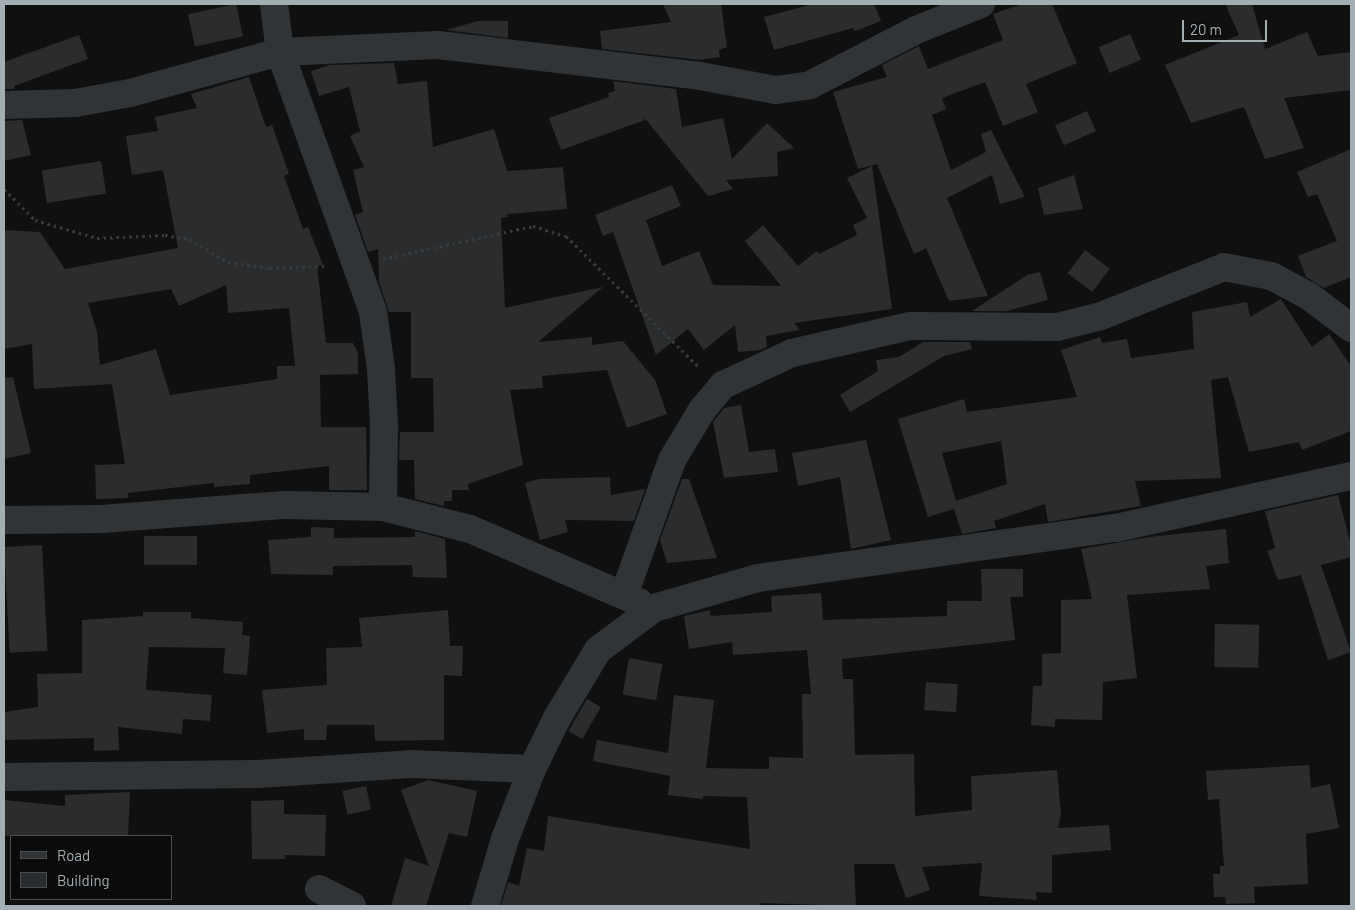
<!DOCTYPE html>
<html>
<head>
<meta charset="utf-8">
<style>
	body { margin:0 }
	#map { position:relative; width:1355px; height:910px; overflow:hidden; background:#101011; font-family:Barlow,sans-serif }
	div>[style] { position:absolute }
	.building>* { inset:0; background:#2b2c2d; transform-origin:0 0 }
	.path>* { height:3px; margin-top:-1.5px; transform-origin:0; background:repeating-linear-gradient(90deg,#373b3d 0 2.5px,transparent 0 6.5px) }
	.minor>* { height:28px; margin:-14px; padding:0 14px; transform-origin:14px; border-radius:14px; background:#313436 }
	span { translate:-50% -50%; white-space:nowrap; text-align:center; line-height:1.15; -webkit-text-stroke:4px #0b0b0c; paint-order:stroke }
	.frame { position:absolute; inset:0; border:5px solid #a2aeb1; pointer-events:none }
	.legend { position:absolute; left:10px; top:835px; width:162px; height:65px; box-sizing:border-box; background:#0b0b0c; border:1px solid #474c4e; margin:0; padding:6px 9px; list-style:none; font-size:15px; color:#a2aeb1 }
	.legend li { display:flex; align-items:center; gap:10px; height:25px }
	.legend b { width:25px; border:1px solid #474c4e }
	.scale { position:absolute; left:1182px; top:20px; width:85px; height:22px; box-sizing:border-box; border:2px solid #a2aeb1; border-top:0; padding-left:6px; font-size:15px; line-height:18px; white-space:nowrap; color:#a2aeb1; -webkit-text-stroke:4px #0b0b0c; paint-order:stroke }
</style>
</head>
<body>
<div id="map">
	<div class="building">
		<div style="left:236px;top:4px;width:33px;height:49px;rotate:78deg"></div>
		<div style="clip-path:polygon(663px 4px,721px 4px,727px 47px,719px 50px,720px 57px,700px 60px,602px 49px,600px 31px,671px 22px)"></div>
		<div style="clip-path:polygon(813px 4px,874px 4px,881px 21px,855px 31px,853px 28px,774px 50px,764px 17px)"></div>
		<div style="clip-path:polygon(1022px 4px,1052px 4px,1077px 63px,1026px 84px,1038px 112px,1003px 126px,985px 82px,942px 98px,946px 109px,932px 115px,951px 170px,986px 152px,981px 134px,991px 130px,1025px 197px,1000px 204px,992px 175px,947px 198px,988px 296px,949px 301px,926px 248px,914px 254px,877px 164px,858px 169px,833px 92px,887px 77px,882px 65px,919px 46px,928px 69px,1003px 40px,993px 14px)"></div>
		<div style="clip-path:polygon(1225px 4px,1252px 4px,1265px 49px,1307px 32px,1318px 56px,1351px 52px,1351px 90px,1284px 98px,1304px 148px,1265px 159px,1244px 107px,1191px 123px,1165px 65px,1239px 35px)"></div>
		<div style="clip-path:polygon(478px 21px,508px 21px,508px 38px,446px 30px)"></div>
		<div style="left:1130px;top:34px;width:28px;height:34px;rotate:67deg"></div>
		<div style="clip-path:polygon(79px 35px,88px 59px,14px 86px,15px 89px,4px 89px,4px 62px)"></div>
		<div style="clip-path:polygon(394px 63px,398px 84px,427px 81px,433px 147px,494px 129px,507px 171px,563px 167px,567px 209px,507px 214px,508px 217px,501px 218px,505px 308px,603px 287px,538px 342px,592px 337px,592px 345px,623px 341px,655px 380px,667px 414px,627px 428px,607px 370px,542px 376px,543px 388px,510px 390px,523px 465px,468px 484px,469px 490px,452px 490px,452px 501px,444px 501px,444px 506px,415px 499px,414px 460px,399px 460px,400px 432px,434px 432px,433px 378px,411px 378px,411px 312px,389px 312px,379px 282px,378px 249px,368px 252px,355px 215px,363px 212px,353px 170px,364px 167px,350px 136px,360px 131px,349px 87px,319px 96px,311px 71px,330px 65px)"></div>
		<div style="clip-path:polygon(evenodd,249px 77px,266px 127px,272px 125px,289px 174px,284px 176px,303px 229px,308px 227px,323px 265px,317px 266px,326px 343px,353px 343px,358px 353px,358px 374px,320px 375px,321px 427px,366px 427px,367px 490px,329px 490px,329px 466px,250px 475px,250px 484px,214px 487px,214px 483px,128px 493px,128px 498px,96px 499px,95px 465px,125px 464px,112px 384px,34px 389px,32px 344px,4px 349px,4px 230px,40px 232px,65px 269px,178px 248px,163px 170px,132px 175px,126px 136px,158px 131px,155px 117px,197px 108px,191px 94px,249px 77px,226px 285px,228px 313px,289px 308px,295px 366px,277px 366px,277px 379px,170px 395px,156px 349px,100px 365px,97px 332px,88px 303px,171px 289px,179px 306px,226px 285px)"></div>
		<div style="clip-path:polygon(613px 81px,676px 89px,682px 127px,723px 118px,732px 159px,767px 123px,794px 148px,777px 152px,778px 176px,726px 180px,733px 189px,708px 196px,643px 116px,645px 120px,561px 150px,549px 118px,609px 97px,608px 93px,615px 91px)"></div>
		<div style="left:1087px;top:111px;width:22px;height:35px;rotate:66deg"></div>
		<div style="clip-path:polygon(22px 120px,31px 155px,4px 161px,4px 121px)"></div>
		<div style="clip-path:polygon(1351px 149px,1351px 277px,1324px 288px,1306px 277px,1298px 256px,1337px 241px,1317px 194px,1308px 197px,1297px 172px)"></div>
		<div style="left:101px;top:161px;width:33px;height:60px;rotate:81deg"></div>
		<div style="clip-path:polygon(872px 166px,892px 309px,794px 323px,800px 330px,766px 336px,767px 347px,760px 350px,738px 352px,735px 325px,704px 350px,688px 329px,656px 355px,613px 232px,603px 236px,595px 215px,672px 185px,681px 206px,646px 220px,662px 266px,699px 251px,713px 285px,781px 286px,745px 241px,763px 225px,798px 266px,817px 251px,819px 254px,857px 235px,853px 225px,867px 218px,847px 178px)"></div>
		<div style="clip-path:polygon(1074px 175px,1083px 209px,1044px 215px,1038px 188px)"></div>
		<div style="left:1085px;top:250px;width:31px;height:29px;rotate:37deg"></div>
		<div style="clip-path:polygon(1040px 272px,1048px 300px,1007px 311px,972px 311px,1027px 275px)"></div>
		<div style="clip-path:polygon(evenodd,1281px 299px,1312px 347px,1329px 334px,1351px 366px,1351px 431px,1302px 450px,1299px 442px,1249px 452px,1228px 377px,1211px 380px,1221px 478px,1135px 481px,1141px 506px,1048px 522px,1045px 504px,994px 521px,996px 528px,962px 534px,954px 509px,928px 517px,898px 419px,964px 399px,967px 412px,1077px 397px,1061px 350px,1100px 337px,1102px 343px,1127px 339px,1131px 358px,1194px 349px,1192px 312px,1247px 302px,1250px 317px,1281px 299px,1001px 441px,1007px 484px,956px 501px,942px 453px,1001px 441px)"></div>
		<div style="clip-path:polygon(923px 342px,970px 342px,972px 349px,944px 356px,850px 412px,840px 395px,878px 371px,876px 360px,899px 357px)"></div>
		<div style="clip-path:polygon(13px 377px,31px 453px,4px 459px,4px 378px)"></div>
		<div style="clip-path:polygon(741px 405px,749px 452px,775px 449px,778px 472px,724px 478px,713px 422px,724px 408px)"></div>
		<div style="clip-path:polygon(866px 440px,891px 540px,851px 549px,840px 477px,798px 486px,792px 453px)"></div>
		<div style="clip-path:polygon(610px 477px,611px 495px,645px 489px,634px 521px,565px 520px,568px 532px,540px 540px,525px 483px,539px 479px)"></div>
		<div style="clip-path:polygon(682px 479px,689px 479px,717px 558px,667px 563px,660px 540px)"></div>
		<div style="clip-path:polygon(1338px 495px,1351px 545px,1351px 557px,1321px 565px,1351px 652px,1328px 660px,1301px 575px,1278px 580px,1267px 551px,1275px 548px,1265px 511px)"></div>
		<div style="clip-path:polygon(311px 527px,334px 528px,334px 538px,415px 537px,415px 531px,445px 539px,447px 578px,413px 577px,412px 565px,333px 566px,333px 575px,271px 574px,268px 540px,311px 537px)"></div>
		<div style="clip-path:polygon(1226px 529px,1229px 563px,1206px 566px,1210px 589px,1127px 595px,1137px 678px,1103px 682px,1102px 720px,1055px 719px,1055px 727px,1031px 725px,1033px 686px,1042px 686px,1042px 654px,1061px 653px,1061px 600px,1092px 599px,1081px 549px,1149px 537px)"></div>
		<div style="left:144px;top:536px;width:53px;height:29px"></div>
		<div style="left:42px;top:545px;width:106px;height:38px;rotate:87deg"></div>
		<div style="clip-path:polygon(981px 569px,1023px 569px,1023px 597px,1010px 597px,1015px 640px,842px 659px,843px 679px,853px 679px,855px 755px,914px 754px,915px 816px,972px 810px,971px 776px,1057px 770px,1061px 814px,1058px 828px,1109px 825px,1111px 850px,1052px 855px,1052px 893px,1036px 892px,1037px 900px,979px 896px,982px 863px,922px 867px,930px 890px,906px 898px,894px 864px,854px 864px,856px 906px,760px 903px,760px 906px,501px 906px,508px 882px,519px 886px,527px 848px,544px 851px,548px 816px,750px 849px,747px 797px,703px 796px,703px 799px,668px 795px,670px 776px,593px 761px,597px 740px,668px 753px,674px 695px,714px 700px,706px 768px,769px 769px,769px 757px,803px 758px,802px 694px,811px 694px,807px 650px,733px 655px,732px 642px,689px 649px,684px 616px,710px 610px,711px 616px,772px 612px,771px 596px,821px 593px,823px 620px,947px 616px,947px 601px,982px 601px)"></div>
		<div style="clip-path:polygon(448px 610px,450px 646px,463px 646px,462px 676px,444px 675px,444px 740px,375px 741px,374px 725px,327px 725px,326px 740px,304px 740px,304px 729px,267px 733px,262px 690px,327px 685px,326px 648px,362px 647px,359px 618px)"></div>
		<div style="clip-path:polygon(143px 612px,191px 612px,191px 618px,243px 622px,242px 635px,250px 636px,247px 675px,223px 673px,225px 648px,149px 647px,146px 690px,212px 695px,210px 721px,183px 719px,182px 734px,118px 727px,119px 750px,94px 751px,94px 738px,4px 740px,4px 712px,38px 707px,37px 674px,82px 673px,82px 620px,143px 616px)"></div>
		<div style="left:1215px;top:624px;width:44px;height:43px;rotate:1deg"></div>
		<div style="left:629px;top:658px;width:34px;height:37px;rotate:10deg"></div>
		<div style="left:926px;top:682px;width:32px;height:28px;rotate:4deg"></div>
		<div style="left:587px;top:699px;width:16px;height:37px;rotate:30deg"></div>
		<div style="clip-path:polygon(1309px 765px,1311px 788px,1330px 784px,1339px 828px,1306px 834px,1308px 884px,1254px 887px,1255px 903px,1226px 904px,1225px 897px,1214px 897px,1213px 874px,1220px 874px,1220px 866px,1224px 866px,1219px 799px,1208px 800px,1206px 771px)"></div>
		<div style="clip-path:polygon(428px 780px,477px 791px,467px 837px,449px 833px,426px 906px,391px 906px,405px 858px,429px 866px,401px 790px)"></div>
		<div style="left:366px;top:786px;width:24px;height:24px;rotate:78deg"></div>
		<div style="clip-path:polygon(130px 792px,128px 836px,4px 836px,4px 800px,65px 806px,65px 795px)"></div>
		<div style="clip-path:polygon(284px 800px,284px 814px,326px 815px,325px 856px,285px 855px,285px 859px,252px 859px,251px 801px)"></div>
	</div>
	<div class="path">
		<div style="left:4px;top:189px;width:44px;rotate:45deg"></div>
		<div style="left:35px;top:220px;width:65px;rotate:16.2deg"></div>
		<div style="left:97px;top:238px;width:68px;rotate:-2.5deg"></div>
		<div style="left:165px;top:235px;width:24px;rotate:9deg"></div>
		<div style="left:189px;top:239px;width:45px;rotate:30.5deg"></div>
		<div style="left:228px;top:262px;width:42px;rotate:8.1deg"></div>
		<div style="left:270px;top:268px;width:58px;rotate:-2deg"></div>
		<div style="left:383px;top:259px;width:154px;rotate:-12.4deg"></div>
		<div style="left:533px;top:226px;width:34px;rotate:17deg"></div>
		<div style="left:566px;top:236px;width:188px;rotate:44.6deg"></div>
	</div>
	<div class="minor">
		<div style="left:274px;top:4px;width:48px;rotate:82.9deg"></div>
		<div style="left:280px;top:52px;width:276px;rotate:70.3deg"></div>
		<div style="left:373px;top:312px;width:58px;rotate:82deg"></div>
		<div style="left:381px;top:369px;width:55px;rotate:86.9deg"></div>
		<div style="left:384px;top:424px;width:83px;rotate:90.7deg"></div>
		<div style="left:4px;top:105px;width:71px;rotate:-1.6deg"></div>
		<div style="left:75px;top:103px;width:56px;rotate:-10.3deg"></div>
		<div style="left:130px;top:93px;width:156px;rotate:-15.3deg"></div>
		<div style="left:280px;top:52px;width:158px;rotate:-2.5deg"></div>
		<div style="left:438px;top:45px;width:264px;rotate:6.7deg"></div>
		<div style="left:700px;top:76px;width:77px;rotate:10.4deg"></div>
		<div style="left:776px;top:90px;width:34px;rotate:-8deg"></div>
		<div style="left:810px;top:85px;width:119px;rotate:-27.4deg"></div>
		<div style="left:916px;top:30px;width:70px;rotate:-21.8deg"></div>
		<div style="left:4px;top:520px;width:98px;rotate:-0.6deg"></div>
		<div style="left:102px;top:519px;width:184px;rotate:-4.4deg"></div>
		<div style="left:285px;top:505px;width:98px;rotate:1.2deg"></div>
		<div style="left:383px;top:507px;width:90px;rotate:14.2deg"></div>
		<div style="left:470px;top:529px;width:184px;rotate:23.4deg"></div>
		<div style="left:624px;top:595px;width:143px;rotate:-70.4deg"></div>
		<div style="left:672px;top:460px;width:58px;rotate:-59deg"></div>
		<div style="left:702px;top:410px;width:33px;rotate:-50deg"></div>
		<div style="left:723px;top:385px;width:76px;rotate:-24.9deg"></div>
		<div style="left:792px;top:353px;width:121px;rotate:-12.9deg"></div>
		<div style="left:910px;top:326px;width:147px;rotate:0.4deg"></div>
		<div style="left:1057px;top:327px;width:45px;rotate:-14deg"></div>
		<div style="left:1101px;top:316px;width:132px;rotate:-21.7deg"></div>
		<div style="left:1224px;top:267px;width:48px;rotate:10.8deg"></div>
		<div style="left:1271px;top:276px;width:43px;rotate:27.8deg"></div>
		<div style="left:1309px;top:296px;width:53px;rotate:37.3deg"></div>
		<div style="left:4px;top:777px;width:254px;rotate:-0.7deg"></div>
		<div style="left:258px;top:774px;width:153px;rotate:-3.7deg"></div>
		<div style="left:411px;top:764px;width:121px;rotate:2.4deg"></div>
		<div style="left:319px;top:889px;width:37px;rotate:27deg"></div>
		<div style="left:485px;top:906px;width:70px;rotate:-73.4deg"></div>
		<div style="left:505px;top:839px;width:75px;rotate:-68.9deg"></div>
		<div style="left:532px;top:769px;width:57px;rotate:-63.9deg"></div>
		<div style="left:557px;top:718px;width:79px;rotate:-58.9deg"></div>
		<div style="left:598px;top:650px;width:70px;rotate:-36.9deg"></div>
		<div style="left:654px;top:608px;width:108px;rotate:-16.1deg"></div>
		<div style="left:758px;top:578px;width:361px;rotate:-8deg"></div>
		<div style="left:1116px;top:528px;width:241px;rotate:-12.5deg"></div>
	</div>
	<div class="frame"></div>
	<ul class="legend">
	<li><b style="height:6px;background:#313436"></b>Road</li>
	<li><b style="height:14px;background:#2b2c2d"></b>Building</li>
	</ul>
	<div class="scale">20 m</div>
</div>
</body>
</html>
